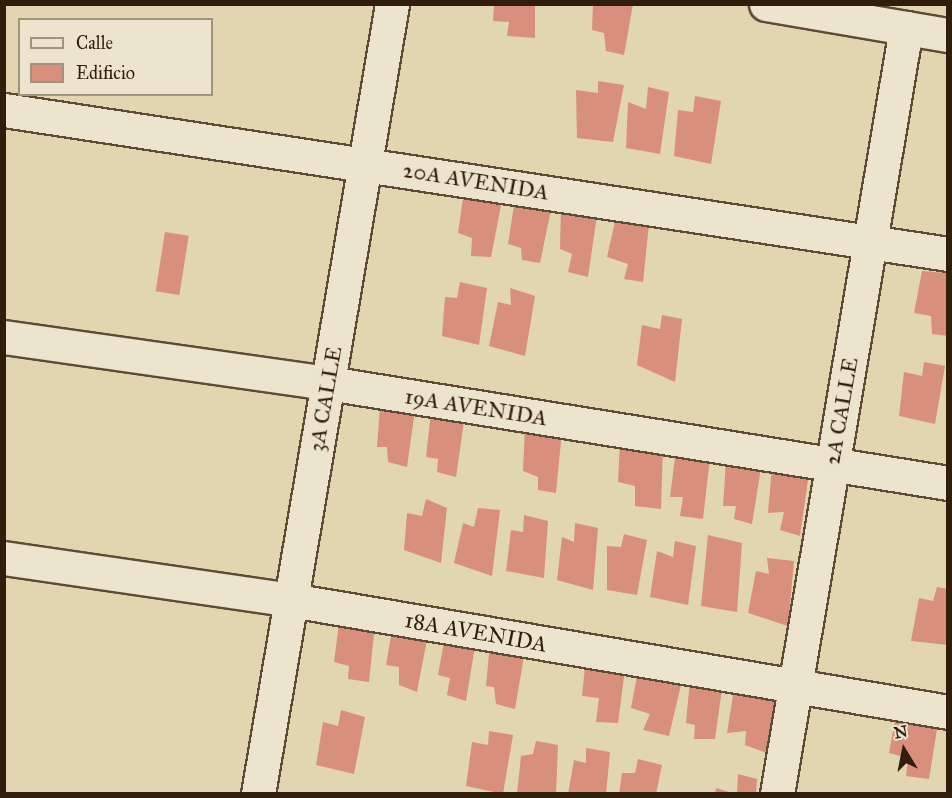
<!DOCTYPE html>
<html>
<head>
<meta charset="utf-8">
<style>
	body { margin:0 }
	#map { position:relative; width:952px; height:798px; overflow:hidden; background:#e2d6b1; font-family:"IM FELL Great Primer",serif }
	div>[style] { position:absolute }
	.building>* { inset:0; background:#d88f7b; transform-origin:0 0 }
	.roads { filter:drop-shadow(2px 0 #5d4b35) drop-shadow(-2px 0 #5d4b35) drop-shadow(0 2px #5d4b35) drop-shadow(0 -2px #5d4b35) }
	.minor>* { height:33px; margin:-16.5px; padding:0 16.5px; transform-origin:16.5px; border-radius:16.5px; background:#ece4cc }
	span { translate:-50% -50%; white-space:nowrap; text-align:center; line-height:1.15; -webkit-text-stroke:4.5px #ece4cc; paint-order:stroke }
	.street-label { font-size:22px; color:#311d0c }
	.frame { position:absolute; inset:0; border:6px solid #311d0c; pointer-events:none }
	.legend { position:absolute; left:18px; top:18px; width:195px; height:78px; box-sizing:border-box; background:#ece4cc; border:2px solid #a1947f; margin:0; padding:8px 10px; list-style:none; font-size:18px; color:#311d0c }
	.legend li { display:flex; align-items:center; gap:12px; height:30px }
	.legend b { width:30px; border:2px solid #a1947f }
	.north { position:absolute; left:874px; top:720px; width:60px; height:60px; -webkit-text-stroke:4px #ece4cc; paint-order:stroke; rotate:350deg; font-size:16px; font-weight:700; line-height:24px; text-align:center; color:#311d0c }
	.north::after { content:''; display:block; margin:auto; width:21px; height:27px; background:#311d0c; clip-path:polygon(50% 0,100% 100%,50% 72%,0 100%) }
</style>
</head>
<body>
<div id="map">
	<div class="building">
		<div style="clip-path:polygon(494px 4px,535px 4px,535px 38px,507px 36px,509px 22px,493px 21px)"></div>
		<div style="clip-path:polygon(593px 4px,633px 4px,624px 55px,606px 51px,604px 33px,592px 30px)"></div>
		<div style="clip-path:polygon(598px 81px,624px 85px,613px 142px,577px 138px,576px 90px,598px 93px)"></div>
		<div style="clip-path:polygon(648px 87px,669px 92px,660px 154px,626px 148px,628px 102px,646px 109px)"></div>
		<div style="clip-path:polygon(695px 96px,721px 101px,711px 164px,674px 156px,678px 110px,693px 112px)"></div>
		<div style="clip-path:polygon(464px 191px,502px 200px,491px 257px,471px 256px,472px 238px,458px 233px)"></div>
		<div style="clip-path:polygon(515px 199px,552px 205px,540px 263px,522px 260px,521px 248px,508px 244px)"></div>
		<div style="clip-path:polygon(561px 206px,597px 215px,588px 277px,568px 272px,572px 254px,560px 249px)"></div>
		<div style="clip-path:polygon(616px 217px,649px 224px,643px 282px,624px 279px,628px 264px,607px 257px)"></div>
		<div style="left:165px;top:232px;width:24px;height:60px;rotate:9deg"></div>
		<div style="clip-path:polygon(922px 271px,948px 273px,948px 336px,932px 334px,931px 316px,914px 313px)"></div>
		<div style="clip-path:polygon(460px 282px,487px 288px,479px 345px,442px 336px,445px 297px,457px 298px)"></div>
		<div style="clip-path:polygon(510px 288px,535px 296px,525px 356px,489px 346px,498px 302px,511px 305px)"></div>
		<div style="clip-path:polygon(662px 315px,682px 319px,675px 382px,637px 365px,642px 325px,660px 329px)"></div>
		<div style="clip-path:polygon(924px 362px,945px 366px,935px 424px,899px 416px,904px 372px,922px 376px)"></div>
		<div style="clip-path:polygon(380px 406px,415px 410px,407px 467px,388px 462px,387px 447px,377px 447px)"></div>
		<div style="clip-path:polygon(431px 412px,465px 414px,456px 477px,437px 472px,438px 459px,426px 457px)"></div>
		<div style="clip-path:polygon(525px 427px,562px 431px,556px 493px,538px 490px,538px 477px,523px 471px)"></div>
		<div style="clip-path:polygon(620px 442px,663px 446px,661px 509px,635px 506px,635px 486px,618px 482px)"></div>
		<div style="clip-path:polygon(676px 450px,710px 458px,703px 519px,680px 516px,683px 497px,670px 497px)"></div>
		<div style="clip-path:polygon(726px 461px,761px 468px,752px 524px,734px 519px,736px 506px,723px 506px)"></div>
		<div style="clip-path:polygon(772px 467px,809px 473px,800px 536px,780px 530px,784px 512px,768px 513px)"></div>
		<div style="clip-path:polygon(426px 499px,447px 508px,441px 563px,404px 550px,407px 513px,422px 516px)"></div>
		<div style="clip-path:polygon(478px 508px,500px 510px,492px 576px,454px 563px,463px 523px,474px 527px)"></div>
		<div style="clip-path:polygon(524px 515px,548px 521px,544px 578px,506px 571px,511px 530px,523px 532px)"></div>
		<div style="clip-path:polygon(575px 523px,598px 528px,593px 590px,557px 580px,562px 537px,574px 542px)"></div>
		<div style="clip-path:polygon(624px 534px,647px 540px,637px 595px,607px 590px,607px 546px,621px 547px)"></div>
		<div style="clip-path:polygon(708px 535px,742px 543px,737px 612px,701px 606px)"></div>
		<div style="clip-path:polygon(675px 541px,696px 546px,688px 605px,650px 597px,657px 551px,673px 557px)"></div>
		<div style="clip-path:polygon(767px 558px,794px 561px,788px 626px,748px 613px,756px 571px,769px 574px)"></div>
		<div style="clip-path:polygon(937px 587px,948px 589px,948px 645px,911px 641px,919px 598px,933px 601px)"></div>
		<div style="clip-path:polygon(340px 616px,375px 624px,369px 682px,348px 679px,349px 666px,334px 662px)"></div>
		<div style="clip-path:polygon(393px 625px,428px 634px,417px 692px,399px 685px,399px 667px,386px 665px)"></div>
		<div style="clip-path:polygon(445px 636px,476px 640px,466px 701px,447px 695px,450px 678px,438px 675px)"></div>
		<div style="clip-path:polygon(490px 643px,525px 650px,515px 709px,496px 704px,494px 687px,486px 686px)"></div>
		<div style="clip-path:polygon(586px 657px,626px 662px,618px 723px,596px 722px,599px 698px,582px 696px)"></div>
		<div style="clip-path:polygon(639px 666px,684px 672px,669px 736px,643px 730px,650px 714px,631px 708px)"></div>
		<div style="clip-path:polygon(690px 680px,723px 682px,715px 739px,694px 739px,695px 725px,686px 723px)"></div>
		<div style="clip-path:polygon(735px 683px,777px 692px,767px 753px,745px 745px,746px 731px,727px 733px)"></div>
		<div style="clip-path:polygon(341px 710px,365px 717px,354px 774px,316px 765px,323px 722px,338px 726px)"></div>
		<div style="clip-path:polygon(896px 715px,939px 717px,929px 779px,906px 776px,908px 758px,889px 753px)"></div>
		<div style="clip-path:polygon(489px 731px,513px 735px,503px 794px,466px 786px,472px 742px,488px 745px)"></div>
		<div style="clip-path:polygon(536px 741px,558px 745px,556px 794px,517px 794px,521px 756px,533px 754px)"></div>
		<div style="clip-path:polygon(586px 748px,610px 752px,606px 794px,568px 794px,574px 760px,586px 763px)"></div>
		<div style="clip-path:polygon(638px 759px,662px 765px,656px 794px,619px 794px,622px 773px,635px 773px)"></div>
		<div style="clip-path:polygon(738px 774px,757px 779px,756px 794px,737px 794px)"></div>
		<div style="clip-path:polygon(716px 788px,732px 793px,732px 794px,715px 794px)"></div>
	</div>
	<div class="roads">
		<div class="minor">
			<div style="left:766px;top:4px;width:185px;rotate:9.7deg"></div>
			<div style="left:4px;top:110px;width:955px;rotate:8.67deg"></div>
			<div style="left:4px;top:337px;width:327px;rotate:8.1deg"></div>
			<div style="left:328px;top:383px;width:628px;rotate:9.16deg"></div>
			<div style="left:4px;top:558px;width:290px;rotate:8.3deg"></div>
			<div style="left:291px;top:600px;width:666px;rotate:9.67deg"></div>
			<div style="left:258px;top:794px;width:801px;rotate:-80.37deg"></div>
			<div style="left:777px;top:794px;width:777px;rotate:-80.44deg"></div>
		</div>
	</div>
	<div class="street-label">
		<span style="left:476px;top:181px;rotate:9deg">20A AVENIDA</span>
		<span style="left:325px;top:399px;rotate:-80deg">3A CALLE</span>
		<span style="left:476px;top:407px;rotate:9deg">19A AVENIDA</span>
		<span style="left:841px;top:411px;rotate:-80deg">2A CALLE</span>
		<span style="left:476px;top:632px;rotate:10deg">18A AVENIDA</span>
	</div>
	<div class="frame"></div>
	<ul class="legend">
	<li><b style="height:8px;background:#ece4cc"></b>Calle</li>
	<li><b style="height:16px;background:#d88f7b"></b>Edificio</li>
	</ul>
	<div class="north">N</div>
</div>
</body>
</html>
